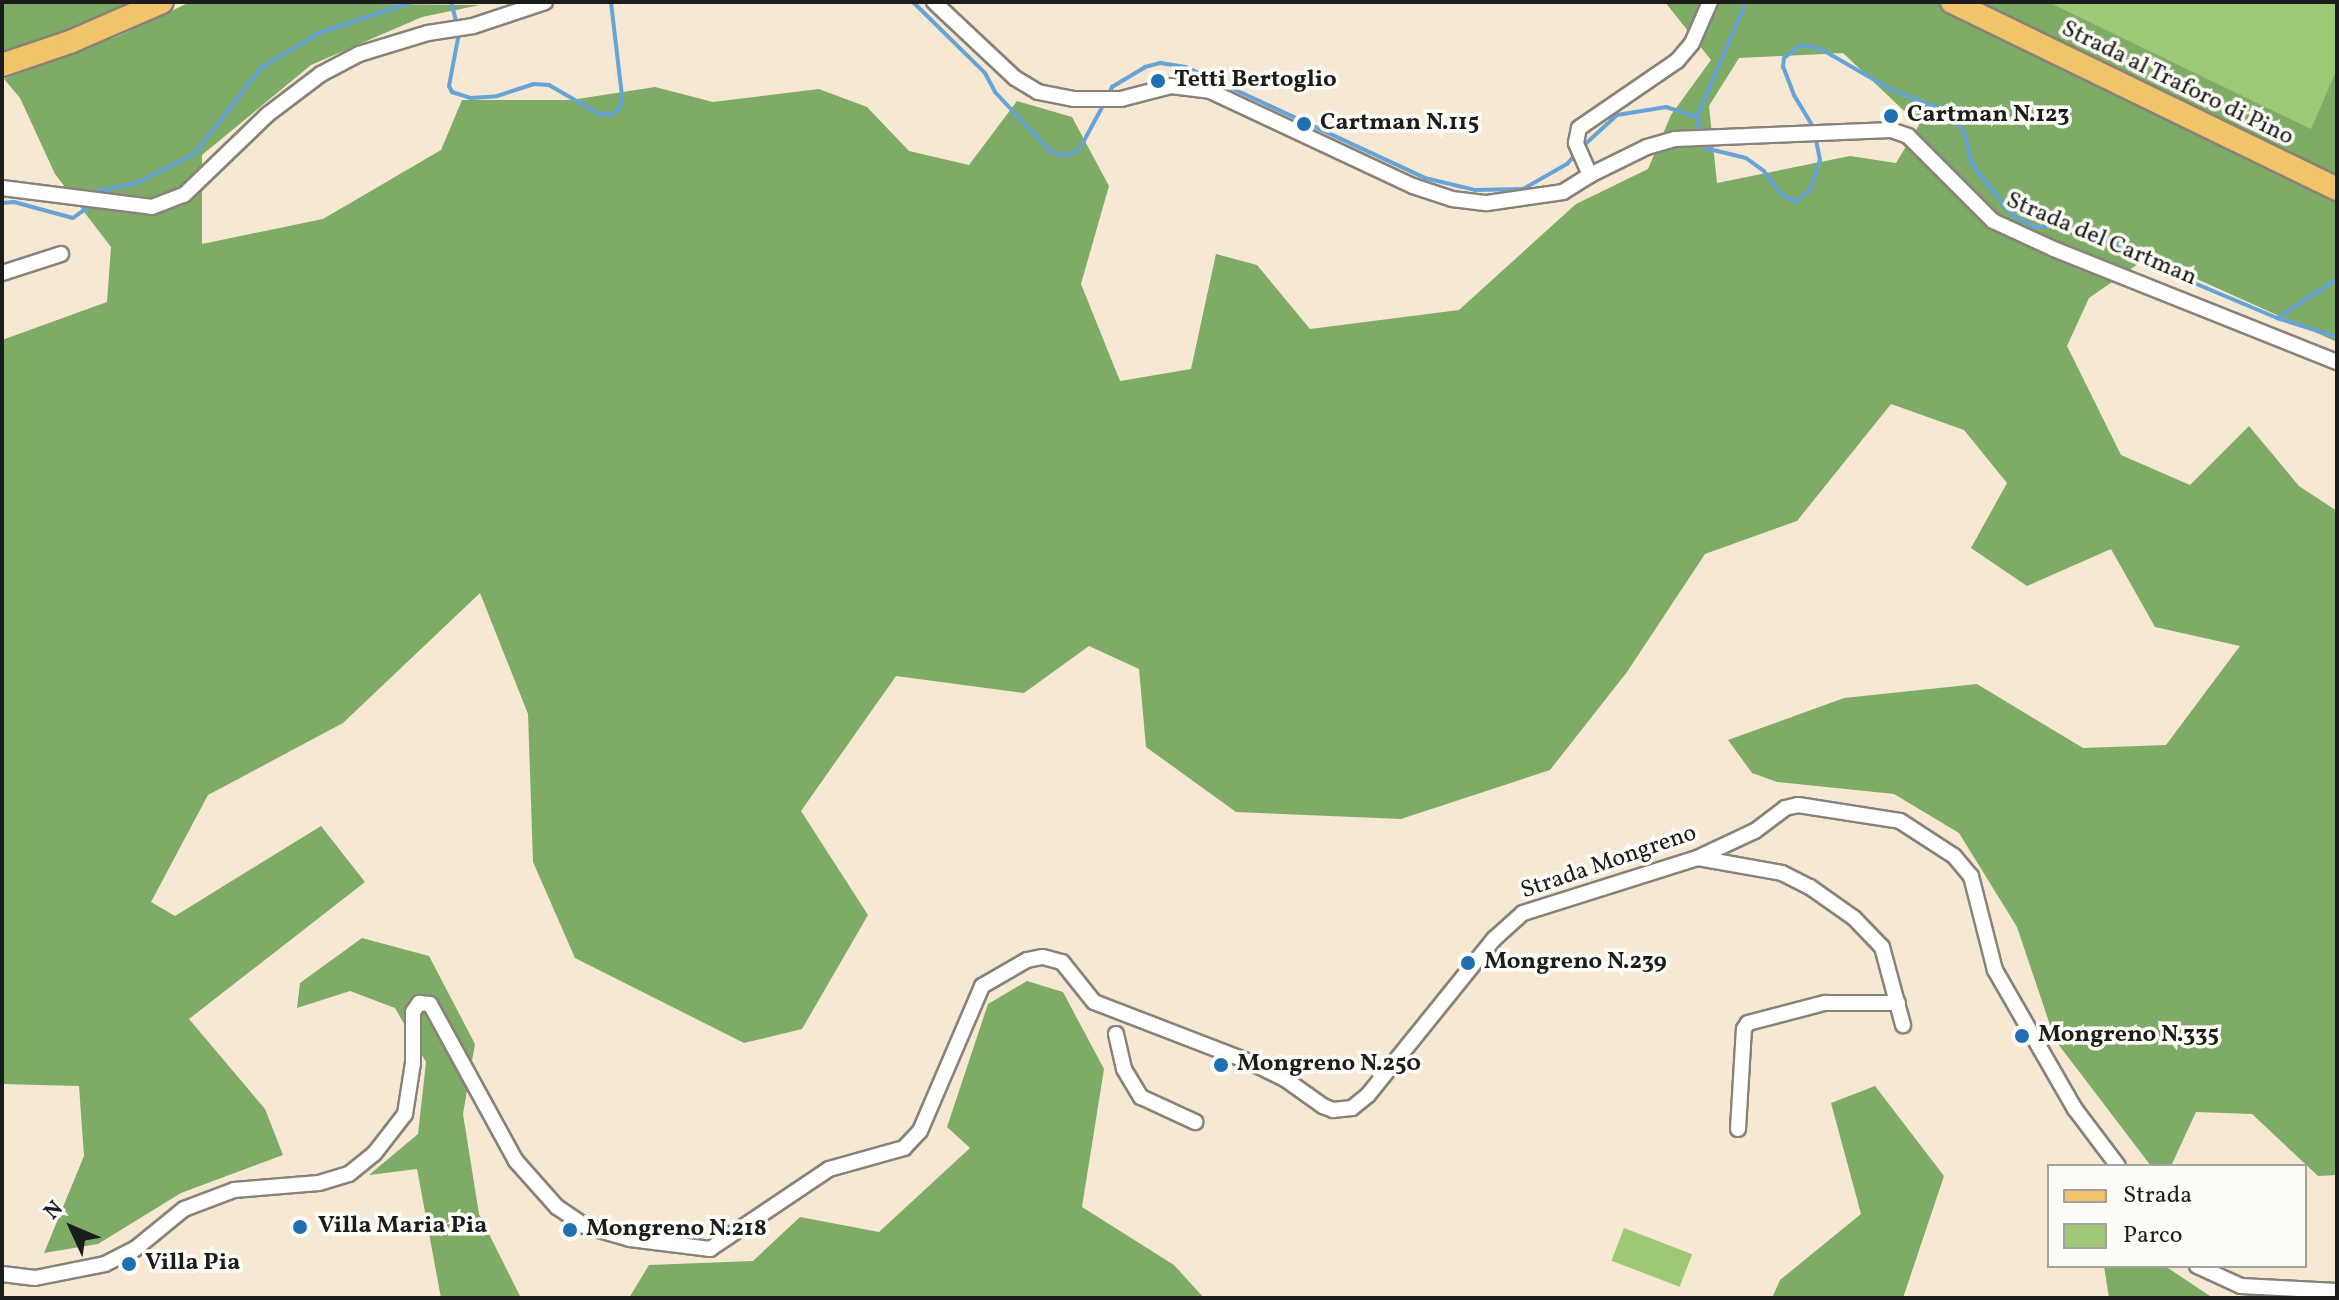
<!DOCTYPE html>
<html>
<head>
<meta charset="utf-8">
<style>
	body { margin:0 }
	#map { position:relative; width:2339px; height:1300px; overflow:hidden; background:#f6e8d3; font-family:Vollkorn,serif }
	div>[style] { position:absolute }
	.green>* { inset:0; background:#9ec875; transform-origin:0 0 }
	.forest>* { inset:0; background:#7eac66 }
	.stream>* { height:4px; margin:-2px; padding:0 2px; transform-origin:2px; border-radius:2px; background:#66a4d8 }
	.roads { filter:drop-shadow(2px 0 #898278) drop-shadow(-2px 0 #898278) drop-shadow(0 2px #898278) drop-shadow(0 -2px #898278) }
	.minor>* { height:14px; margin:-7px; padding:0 7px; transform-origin:7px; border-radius:7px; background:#fff }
	.primary>* { height:22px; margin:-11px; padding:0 11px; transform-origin:11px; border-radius:11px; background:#f0c469 }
	.dots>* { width:22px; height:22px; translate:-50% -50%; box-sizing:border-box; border:4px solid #fdfcf7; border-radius:50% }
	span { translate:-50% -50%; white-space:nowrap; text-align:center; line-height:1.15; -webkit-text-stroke:7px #fdfcf7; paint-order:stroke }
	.poi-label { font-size:24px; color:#1c1c1c; font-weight:700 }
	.left { translate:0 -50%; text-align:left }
	.street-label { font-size:24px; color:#1c1c1c }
	.frame { position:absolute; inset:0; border:4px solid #1c1c1c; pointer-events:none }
	.legend { position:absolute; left:2047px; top:1164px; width:260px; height:104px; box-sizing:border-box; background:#fdfcf7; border:2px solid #a3a29f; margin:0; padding:10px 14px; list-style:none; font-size:24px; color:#1c1c1c }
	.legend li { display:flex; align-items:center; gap:16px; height:40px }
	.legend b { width:40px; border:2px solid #a3a29f }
	.north { position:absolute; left:32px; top:1188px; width:80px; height:80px; -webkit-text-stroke:6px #fdfcf7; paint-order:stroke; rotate:314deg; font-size:22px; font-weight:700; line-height:32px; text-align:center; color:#1c1c1c }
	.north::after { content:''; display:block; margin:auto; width:28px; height:36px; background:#1c1c1c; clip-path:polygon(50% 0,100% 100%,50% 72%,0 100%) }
</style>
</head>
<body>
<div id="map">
	<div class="green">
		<div style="clip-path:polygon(1948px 2px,2337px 2px,2337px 187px)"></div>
		<div style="left:1624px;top:1228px;width:73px;height:35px;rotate:21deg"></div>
	</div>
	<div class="forest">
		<div style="clip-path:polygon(2px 2px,135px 2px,10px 53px,2px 52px)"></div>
		<div style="clip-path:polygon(evenodd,190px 2px,480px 5px,422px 17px,311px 65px,202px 155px,202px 244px,323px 219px,441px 150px,462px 100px,571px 100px,655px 87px,713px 102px,819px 89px,867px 107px,909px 151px,969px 165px,1017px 101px,1072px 117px,1109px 186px,1081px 284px,1120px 381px,1191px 369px,1216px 254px,1257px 265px,1310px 329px,1459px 310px,1576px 204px,1648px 169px,1671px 115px,1711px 60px,1665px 2px,2048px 2px,2311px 129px,2337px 69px,2337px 342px,2148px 257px,2089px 298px,2067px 346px,2121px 455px,2190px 485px,2249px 426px,2299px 486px,2337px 511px,2337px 1175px,2318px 1176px,2252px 1114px,2196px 1112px,2171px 1166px,2151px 1166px,2055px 1040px,2017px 927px,1959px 833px,1894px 794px,1777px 782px,1752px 773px,1728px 740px,1844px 698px,1977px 684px,2083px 748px,2166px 745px,2240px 646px,2155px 627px,2111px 549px,2027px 586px,1971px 548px,2007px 483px,1964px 430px,1891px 404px,1797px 521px,1705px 554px,1627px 672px,1550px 770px,1401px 819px,1236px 812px,1146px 747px,1139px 669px,1089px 646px,1024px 693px,896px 676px,801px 811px,868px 915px,802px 1029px,744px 1043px,575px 958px,533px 862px,528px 714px,480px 593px,343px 723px,208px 795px,151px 902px,175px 916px,321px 826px,365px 882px,189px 1019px,265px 1109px,283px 1155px,181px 1193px,98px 1244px,44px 1253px,84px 1156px,79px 1086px,2px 1084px,2px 340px,107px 302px,111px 247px,55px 174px,20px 98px,4px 79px,119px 36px,190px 2px,1843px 53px,1919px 125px,1896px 163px,1850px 156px,1717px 183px,1709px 106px,1739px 58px,1843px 53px)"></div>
		<div style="clip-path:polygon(362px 938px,429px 956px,475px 1044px,463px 1114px,479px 1214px,521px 1298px,441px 1298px,417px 1169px,369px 1175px,418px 1134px,426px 1062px,395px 1008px,350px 991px,297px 1008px,300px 983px)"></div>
		<div style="clip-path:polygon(1027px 981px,1063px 992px,1104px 1069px,1082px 1207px,1174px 1265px,1204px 1298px,629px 1298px,649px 1265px,753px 1261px,800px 1217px,879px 1232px,970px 1148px,947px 1127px,988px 1004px)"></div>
		<div style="clip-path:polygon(1875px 1086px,1944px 1176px,1903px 1298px,1772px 1298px,1780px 1280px,1861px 1214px,1831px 1103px)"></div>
		<div style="clip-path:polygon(2104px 1266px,2165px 1266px,2213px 1298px,2109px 1298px)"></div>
	</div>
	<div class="stream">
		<div style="left:451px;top:2px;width:23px;rotate:75deg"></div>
		<div style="left:913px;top:2px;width:101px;rotate:44.6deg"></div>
		<div style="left:985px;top:73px;width:21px;rotate:62deg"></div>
		<div style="left:995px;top:92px;width:79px;rotate:47deg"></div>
		<div style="left:1049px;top:150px;width:11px;rotate:27deg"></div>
		<div style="left:1059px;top:155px;width:10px"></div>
		<div style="left:1069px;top:155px;width:13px;rotate:-32deg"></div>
		<div style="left:1080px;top:148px;width:52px;rotate:-61.5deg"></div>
		<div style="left:459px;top:33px;width:54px;rotate:100.7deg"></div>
		<div style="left:449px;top:86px;width:7px;rotate:63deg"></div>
		<div style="left:452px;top:92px;width:20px;rotate:18deg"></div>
		<div style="left:471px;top:98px;width:26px;rotate:-4deg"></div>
		<div style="left:497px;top:96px;width:38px;rotate:-18deg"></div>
		<div style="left:533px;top:84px;width:16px;rotate:4deg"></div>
		<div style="left:549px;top:85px;width:58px;rotate:30.1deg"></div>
		<div style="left:599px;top:114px;width:12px;rotate:5deg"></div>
		<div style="left:611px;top:115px;width:11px;rotate:-38deg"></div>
		<div style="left:620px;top:108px;width:12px;rotate:-81deg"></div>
		<div style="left:622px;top:96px;width:95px;rotate:-96.7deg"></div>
		<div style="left:1109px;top:94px;width:8px;rotate:-67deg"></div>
		<div style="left:1112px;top:87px;width:39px;rotate:-31deg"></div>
		<div style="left:1145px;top:67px;width:16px;rotate:-15deg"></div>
		<div style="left:1160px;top:63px;width:26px;rotate:9deg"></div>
		<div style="left:1186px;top:67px;width:264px;rotate:24.9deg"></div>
		<div style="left:1425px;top:178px;width:51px;rotate:13.5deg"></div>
		<div style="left:1475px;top:190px;width:48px;rotate:-1.2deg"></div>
		<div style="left:1523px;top:189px;width:51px;rotate:-29.6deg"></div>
		<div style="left:1567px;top:164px;width:13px;rotate:-48deg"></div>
		<div style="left:1697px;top:117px;width:18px;rotate:74deg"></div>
		<div style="left:1697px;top:117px;width:125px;rotate:-66.9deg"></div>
		<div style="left:1815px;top:130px;width:41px;rotate:-121deg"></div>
		<div style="left:1794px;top:95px;width:30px;rotate:-111deg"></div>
		<div style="left:1783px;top:67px;width:9px;rotate:-84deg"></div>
		<div style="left:1784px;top:58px;width:21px;rotate:-37deg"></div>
		<div style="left:1801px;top:45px;width:20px;rotate:11deg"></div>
		<div style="left:1821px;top:49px;width:80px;rotate:30.1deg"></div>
		<div style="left:1890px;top:89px;width:66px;rotate:21.5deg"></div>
		<div style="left:1951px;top:113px;width:23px;rotate:56deg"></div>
		<div style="left:1964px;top:132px;width:33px;rotate:76deg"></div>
		<div style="left:1972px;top:164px;width:65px;rotate:51.9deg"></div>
		<div style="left:2012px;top:215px;width:27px;rotate:27deg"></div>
		<div style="left:2036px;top:227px;width:22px;rotate:-3deg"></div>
		<div style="left:2058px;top:226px;width:34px;rotate:12deg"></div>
		<div style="left:2091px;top:233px;width:39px;rotate:23deg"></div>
		<div style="left:2127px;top:248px;width:40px;rotate:32deg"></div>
		<div style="left:2161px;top:269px;width:126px;rotate:22.9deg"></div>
		<div style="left:2277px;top:318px;width:63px;rotate:17.6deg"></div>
		<div style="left:1704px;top:143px;width:5px;rotate:79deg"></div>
		<div style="left:1705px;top:148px;width:42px;rotate:13.7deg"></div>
		<div style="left:1746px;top:158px;width:22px;rotate:36deg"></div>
		<div style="left:1764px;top:171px;width:29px;rotate:54deg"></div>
		<div style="left:1781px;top:194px;width:16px;rotate:30deg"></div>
		<div style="left:1795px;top:202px;width:19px;rotate:-39deg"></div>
		<div style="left:1810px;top:190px;width:32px;rotate:-72deg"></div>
		<div style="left:1820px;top:160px;width:21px;rotate:-101deg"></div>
		<div style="left:1582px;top:147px;width:47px;rotate:-42.4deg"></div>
		<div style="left:1617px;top:115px;width:50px;rotate:-9.3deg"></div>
		<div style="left:1666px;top:107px;width:33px;rotate:18deg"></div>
		<div style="left:95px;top:197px;width:7px;rotate:-63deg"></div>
		<div style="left:98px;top:191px;width:40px;rotate:-12deg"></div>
		<div style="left:137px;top:183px;width:65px;rotate:-27.3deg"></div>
		<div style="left:195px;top:153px;width:108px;rotate:-52.2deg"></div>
		<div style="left:261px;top:68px;width:68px;rotate:-31.1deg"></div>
		<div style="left:319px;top:33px;width:99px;rotate:-18.3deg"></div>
		<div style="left:2px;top:203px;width:12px;rotate:-5deg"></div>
		<div style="left:14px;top:202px;width:61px;rotate:15.2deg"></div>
		<div style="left:73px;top:218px;width:22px;rotate:-36deg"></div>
		<div style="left:2279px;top:317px;width:69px;rotate:-33.2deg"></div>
	</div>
	<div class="roads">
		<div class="minor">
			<div style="left:934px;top:2px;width:111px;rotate:43.2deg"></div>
			<div style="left:1015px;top:78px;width:27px;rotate:31deg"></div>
			<div style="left:1038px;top:92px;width:37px;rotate:11deg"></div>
			<div style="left:1074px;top:99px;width:47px"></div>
			<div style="left:1121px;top:99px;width:52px;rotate:-14.6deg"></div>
			<div style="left:1171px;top:86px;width:39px;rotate:7deg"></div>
			<div style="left:1210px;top:91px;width:224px;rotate:25.1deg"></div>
			<div style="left:1413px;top:186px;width:41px;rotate:18.4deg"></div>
			<div style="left:1452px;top:199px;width:35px;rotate:7deg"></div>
			<div style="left:1487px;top:203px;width:77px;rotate:-8.2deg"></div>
			<div style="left:1563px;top:192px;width:32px;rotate:-32deg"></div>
			<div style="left:1590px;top:175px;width:64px;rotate:-26.2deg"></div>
			<div style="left:1647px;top:147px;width:29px;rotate:-16deg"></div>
			<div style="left:1675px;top:139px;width:216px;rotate:-2.4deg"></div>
			<div style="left:1891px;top:130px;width:18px;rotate:19deg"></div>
			<div style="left:1908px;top:136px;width:120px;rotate:45deg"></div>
			<div style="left:1993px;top:221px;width:67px;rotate:24.7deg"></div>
			<div style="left:2054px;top:249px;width:305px;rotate:21.8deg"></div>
			<div style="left:1590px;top:175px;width:35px;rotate:-114deg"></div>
			<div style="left:1576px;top:143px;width:15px;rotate:-79deg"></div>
			<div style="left:1579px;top:128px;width:119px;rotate:-34.4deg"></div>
			<div style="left:1677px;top:61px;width:23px;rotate:-50deg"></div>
			<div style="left:1692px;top:43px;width:45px;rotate:-66.3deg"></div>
			<div style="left:2px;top:188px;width:151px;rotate:7.2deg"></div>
			<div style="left:152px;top:207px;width:34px;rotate:-21deg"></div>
			<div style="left:184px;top:195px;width:115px;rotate:-43.9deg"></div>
			<div style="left:267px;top:115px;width:68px;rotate:-37.2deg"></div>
			<div style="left:321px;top:74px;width:43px;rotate:-27.8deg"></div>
			<div style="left:359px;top:54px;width:72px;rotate:-16.9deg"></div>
			<div style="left:428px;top:33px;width:46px;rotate:-8.8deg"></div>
			<div style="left:473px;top:26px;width:76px;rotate:-18.4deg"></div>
			<div style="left:2px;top:273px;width:62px;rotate:-17.9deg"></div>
			<div style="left:1698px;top:858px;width:85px;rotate:10.1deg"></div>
			<div style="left:1782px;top:873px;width:31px;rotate:27deg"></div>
			<div style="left:1810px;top:887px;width:54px;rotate:35.2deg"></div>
			<div style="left:1854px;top:918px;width:40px;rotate:46deg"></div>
			<div style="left:1882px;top:947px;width:81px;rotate:74.9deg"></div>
			<div style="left:1116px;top:1034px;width:36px;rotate:77deg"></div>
			<div style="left:1124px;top:1069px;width:33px;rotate:59deg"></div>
			<div style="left:1141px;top:1097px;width:60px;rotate:24.8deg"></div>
			<div style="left:1738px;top:1129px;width:100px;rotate:-86.6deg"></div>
			<div style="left:1744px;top:1029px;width:7px;rotate:-56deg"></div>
			<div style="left:1748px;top:1023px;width:80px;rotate:-14.6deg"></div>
			<div style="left:1825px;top:1003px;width:73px"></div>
			<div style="left:2197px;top:1266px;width:48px;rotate:24.4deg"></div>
			<div style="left:2241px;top:1286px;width:96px;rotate:3deg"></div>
			<div style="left:2px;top:1274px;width:33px;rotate:7deg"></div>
			<div style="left:35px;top:1278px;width:71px;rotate:-11.3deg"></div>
			<div style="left:105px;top:1264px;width:34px;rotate:-27deg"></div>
			<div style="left:135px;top:1249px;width:63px;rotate:-39.2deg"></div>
			<div style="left:184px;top:1209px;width:53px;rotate:-20.8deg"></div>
			<div style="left:234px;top:1190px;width:85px;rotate:-4.7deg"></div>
			<div style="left:319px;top:1183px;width:31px;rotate:-17deg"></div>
			<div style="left:349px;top:1174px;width:32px;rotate:-39deg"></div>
			<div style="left:374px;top:1154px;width:51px;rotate:-52.2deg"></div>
			<div style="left:405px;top:1114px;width:52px;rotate:-81.1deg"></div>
			<div style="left:413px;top:1063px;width:51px;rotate:-90deg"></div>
			<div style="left:413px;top:1012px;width:11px;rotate:-56deg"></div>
			<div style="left:419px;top:1003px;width:11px;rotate:5deg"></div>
			<div style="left:430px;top:1004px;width:179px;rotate:61.3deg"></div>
			<div style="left:516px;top:1161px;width:62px;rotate:48.3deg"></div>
			<div style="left:557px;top:1207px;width:34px;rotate:34deg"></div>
			<div style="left:585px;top:1226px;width:47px;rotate:16.1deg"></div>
			<div style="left:630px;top:1239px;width:81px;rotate:7.1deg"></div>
			<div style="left:710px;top:1249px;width:143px;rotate:-33.9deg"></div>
			<div style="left:829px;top:1169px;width:78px;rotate:-15.6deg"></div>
			<div style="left:904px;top:1148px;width:23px;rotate:-47deg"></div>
			<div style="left:920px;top:1131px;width:158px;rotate:-66.8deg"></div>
			<div style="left:982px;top:986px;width:52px;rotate:-30deg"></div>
			<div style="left:1027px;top:960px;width:16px;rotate:-11deg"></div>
			<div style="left:1043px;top:957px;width:20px;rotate:15deg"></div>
			<div style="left:1062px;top:962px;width:51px;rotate:51.3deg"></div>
			<div style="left:1094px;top:1002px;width:169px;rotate:21.1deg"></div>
			<div style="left:1252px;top:1063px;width:37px;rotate:26deg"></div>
			<div style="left:1285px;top:1079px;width:47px;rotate:35.4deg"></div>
			<div style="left:1323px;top:1106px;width:11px;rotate:22deg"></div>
			<div style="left:1333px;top:1110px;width:19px;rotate:-6deg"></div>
			<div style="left:1352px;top:1108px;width:21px;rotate:-39deg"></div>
			<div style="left:1368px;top:1095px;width:201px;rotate:-51.1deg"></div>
			<div style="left:1494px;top:939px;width:39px;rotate:-42deg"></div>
			<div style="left:1523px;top:913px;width:182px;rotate:-17.5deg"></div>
			<div style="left:1697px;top:858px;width:64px;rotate:-25deg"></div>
			<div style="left:1755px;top:831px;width:38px;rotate:-37deg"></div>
			<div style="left:1785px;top:808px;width:13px;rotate:-13deg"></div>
			<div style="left:1798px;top:805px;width:103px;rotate:8.9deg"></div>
			<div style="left:1900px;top:821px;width:64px;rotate:32.9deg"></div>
			<div style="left:1954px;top:856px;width:26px;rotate:50deg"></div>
			<div style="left:1971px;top:876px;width:97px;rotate:75.7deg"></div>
			<div style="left:1995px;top:970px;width:160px;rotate:60.1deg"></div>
			<div style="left:2075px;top:1109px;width:71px;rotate:53deg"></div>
		</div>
		<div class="primary">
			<div style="left:1952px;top:2px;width:428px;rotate:25.9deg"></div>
			<div style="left:2px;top:65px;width:72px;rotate:-18.7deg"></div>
			<div style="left:70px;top:42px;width:100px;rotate:-23.5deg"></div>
		</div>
	</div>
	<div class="dots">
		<div style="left:1158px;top:81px;background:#1f6fb2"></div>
		<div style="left:1891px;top:116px;background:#1f6fb2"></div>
		<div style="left:1304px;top:124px;background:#1f6fb2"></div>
		<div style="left:1468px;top:963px;background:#1f6fb2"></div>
		<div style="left:2022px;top:1036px;background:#1f6fb2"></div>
		<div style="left:1221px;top:1065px;background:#1f6fb2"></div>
		<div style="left:300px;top:1227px;background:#1f6fb2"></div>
		<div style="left:570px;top:1230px;background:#1f6fb2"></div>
		<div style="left:129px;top:1264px;background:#1f6fb2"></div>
	</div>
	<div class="poi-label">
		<span class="left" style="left:1174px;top:81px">Tetti Bertoglio</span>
		<span class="left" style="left:1907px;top:116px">Cartman N.123</span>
		<span class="left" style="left:1320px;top:124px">Cartman N.115</span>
		<span class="left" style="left:1484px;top:963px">Mongreno N.239</span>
		<span class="left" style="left:2038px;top:1036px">Mongreno N.335</span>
		<span class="left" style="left:1237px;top:1065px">Mongreno N.250</span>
		<span class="left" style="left:318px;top:1227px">Villa Maria Pia</span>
		<span class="left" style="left:586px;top:1230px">Mongreno N.218</span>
		<span class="left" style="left:145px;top:1264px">Villa Pia</span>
	</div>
	<div class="street-label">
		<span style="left:2177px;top:84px;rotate:26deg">Strada al Traforo di Pino</span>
		<span style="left:2101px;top:240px;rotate:23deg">Strada del Cartman</span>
		<span style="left:1609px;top:863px;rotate:-19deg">Strada Mongreno</span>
	</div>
	<div class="frame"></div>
	<ul class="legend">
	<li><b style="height:10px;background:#f0c469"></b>Strada</li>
	<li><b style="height:22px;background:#9ec875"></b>Parco</li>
	</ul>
	<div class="north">N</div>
</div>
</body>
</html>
